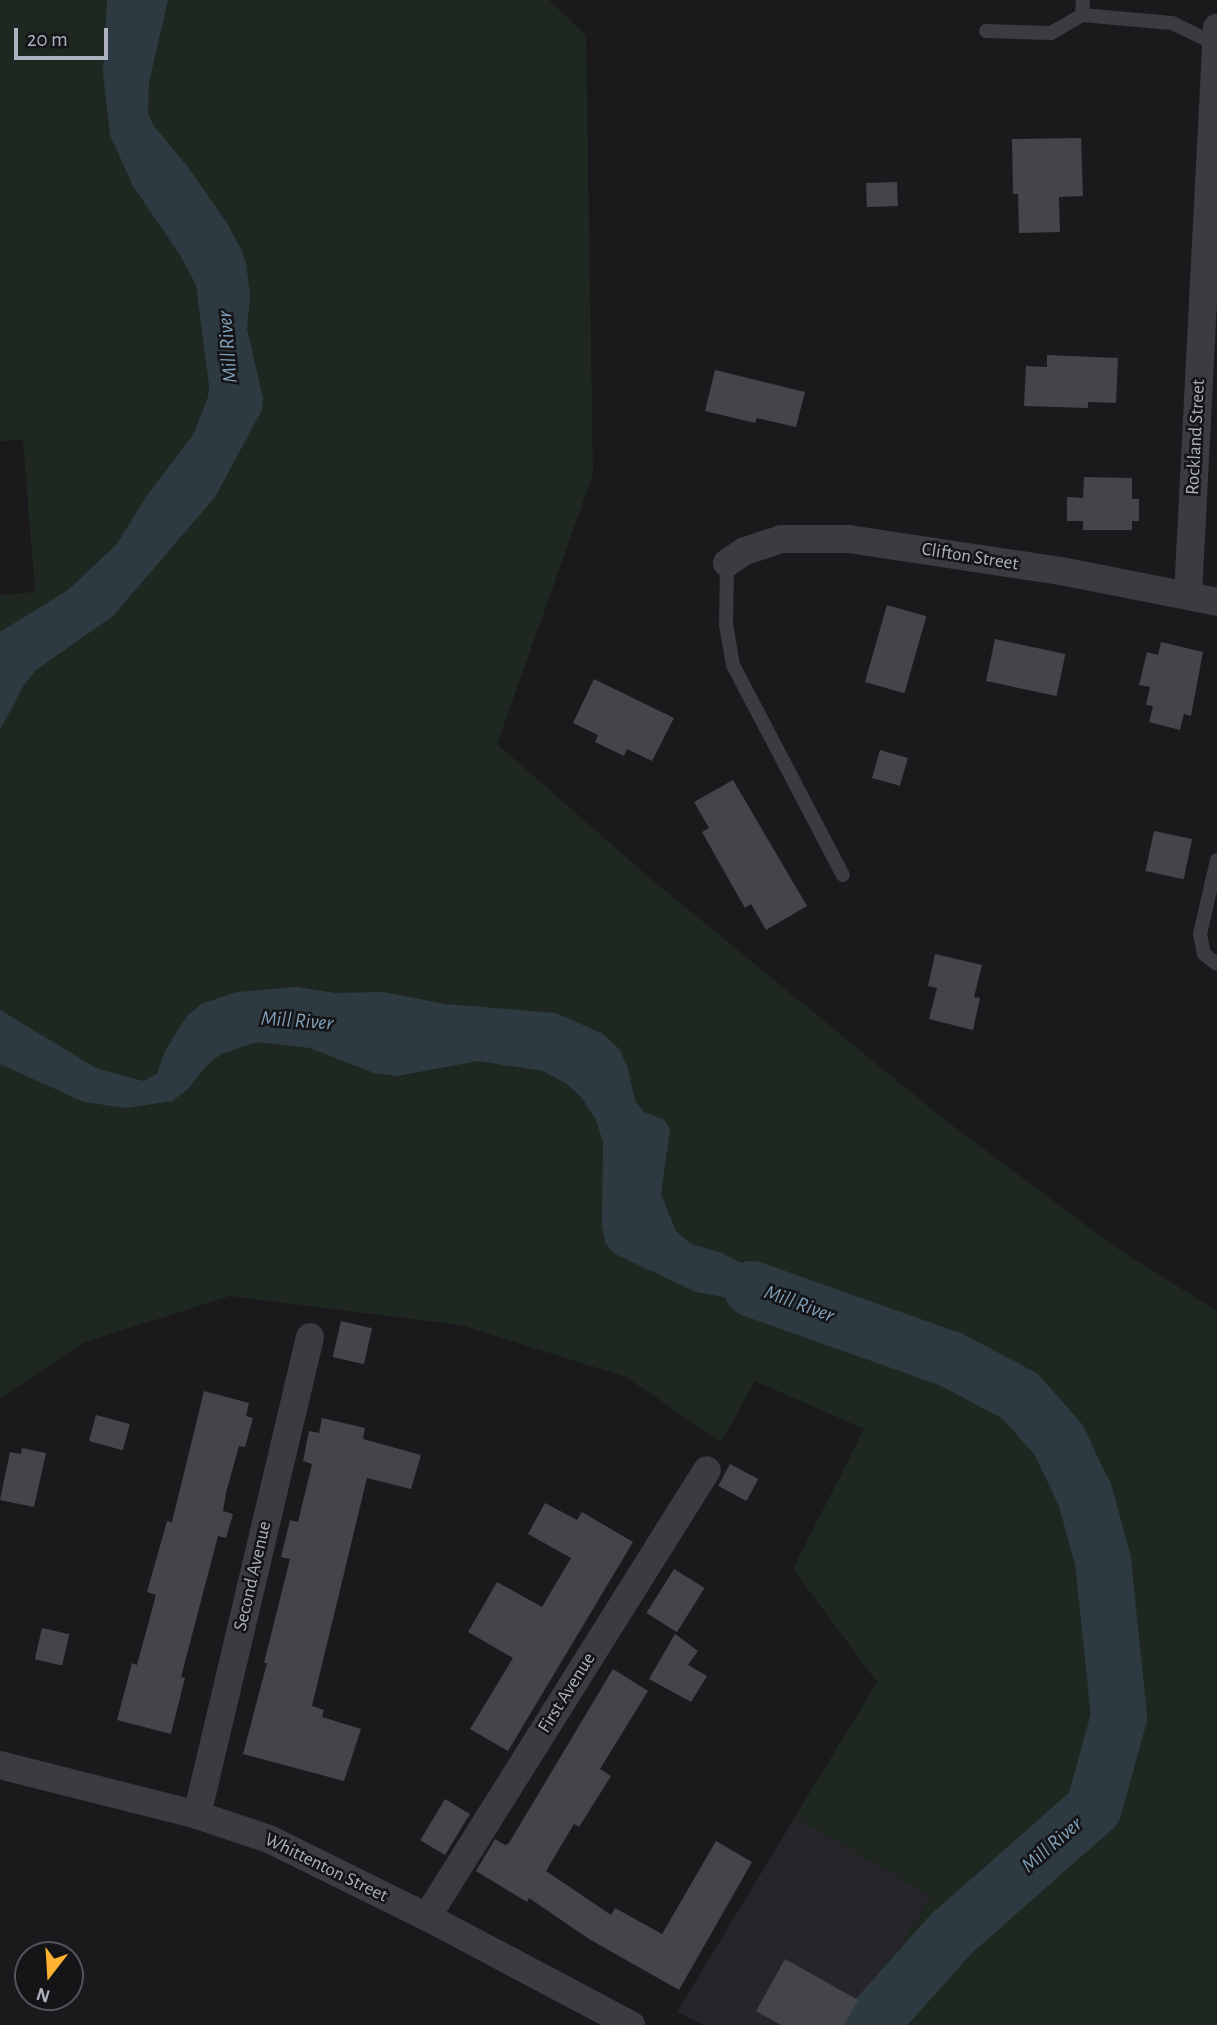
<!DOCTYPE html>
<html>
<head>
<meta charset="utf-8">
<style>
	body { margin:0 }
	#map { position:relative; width:1217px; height:2025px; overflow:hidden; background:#1a1a1d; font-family:"Alegreya Sans",sans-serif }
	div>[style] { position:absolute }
	.built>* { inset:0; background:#26262a }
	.green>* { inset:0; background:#1f2820 }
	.water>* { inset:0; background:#2e3a42 }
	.river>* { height:56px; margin:-28px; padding:0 28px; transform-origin:28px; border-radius:28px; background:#2e3a42 }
	.building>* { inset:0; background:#44454a; transform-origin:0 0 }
	.service>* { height:14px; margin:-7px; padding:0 7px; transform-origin:7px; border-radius:7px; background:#3b3c42 }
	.minor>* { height:28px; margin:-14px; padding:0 14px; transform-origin:14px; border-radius:14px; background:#3b3c42 }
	span { translate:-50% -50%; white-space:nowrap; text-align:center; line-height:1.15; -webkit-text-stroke:5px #151518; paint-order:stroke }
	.street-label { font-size:19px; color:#acb2bd }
	.water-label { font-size:21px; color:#81a1ba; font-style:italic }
	.north { position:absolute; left:14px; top:1941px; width:70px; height:70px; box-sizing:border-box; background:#151518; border:2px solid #51545a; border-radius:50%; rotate:197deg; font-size:19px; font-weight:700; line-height:28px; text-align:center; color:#acb2bd }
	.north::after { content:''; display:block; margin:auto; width:24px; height:32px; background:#ffb330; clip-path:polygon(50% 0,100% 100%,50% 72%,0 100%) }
	.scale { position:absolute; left:14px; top:28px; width:94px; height:32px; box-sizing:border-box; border:4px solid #acb2bd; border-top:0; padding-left:9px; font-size:21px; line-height:24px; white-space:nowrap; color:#acb2bd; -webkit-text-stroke:5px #151518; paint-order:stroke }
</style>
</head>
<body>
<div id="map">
	<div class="built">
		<div style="clip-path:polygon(795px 1817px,931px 1896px,852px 2025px,704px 2025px,677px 2012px)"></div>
	</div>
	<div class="green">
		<div style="clip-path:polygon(0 0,549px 0,586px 35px,593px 474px,497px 744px,651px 879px,946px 1121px,1121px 1251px,1217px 1311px,1217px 2025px,852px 2025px,931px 1896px,795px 1817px,877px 1682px,793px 1569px,864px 1429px,755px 1381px,721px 1442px,626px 1377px,461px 1325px,230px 1296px,85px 1342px,0 1399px,0 595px,35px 592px,23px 440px,0 441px)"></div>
	</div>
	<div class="water">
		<div style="clip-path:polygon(107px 0,168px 0,149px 82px,148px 113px,153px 125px,187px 166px,227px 223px,241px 249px,246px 263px,250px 295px,247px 329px,263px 398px,262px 410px,215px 497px,113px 616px,36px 670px,24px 685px,0 730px,0 632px,68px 590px,117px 544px,148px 494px,193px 435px,208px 397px,209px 385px,196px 285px,180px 255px,133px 186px,110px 135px,103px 72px)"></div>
		<div style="clip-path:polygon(297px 987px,335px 993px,383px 992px,445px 1004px,556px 1013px,603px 1034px,620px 1050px,628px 1069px,635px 1101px,644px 1112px,664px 1120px,670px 1129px,661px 1194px,676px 1231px,691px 1244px,719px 1252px,862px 1321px,696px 1292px,613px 1253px,605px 1242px,602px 1225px,603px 1142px,596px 1120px,582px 1098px,567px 1084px,543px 1071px,478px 1061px,397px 1076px,374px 1073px,310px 1048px,257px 1042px,221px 1054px,207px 1065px,188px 1089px,172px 1101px,126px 1108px,84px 1102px,0 1064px,0 1010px,96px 1068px,143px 1081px,157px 1074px,165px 1051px,187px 1016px,201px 1004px,237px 992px)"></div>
	</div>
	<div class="river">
		<div style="left:752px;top:1289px;width:210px;rotate:19.5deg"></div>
		<div style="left:950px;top:1359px;width:79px;rotate:27.9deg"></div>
		<div style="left:1020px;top:1396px;width:57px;rotate:48.5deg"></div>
		<div style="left:1058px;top:1439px;width:62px;rotate:64.3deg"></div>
		<div style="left:1085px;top:1495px;width:68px;rotate:74.7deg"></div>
		<div style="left:1103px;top:1561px;width:157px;rotate:84.1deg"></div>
		<div style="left:1119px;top:1717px;width:94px;rotate:105.4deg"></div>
		<div style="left:1094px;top:1808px;width:189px;rotate:138.6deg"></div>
		<div style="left:952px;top:1933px;width:123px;rotate:131.7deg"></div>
	</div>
	<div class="building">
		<div style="clip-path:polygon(1081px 138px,1083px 196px,1059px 197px,1060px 232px,1019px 233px,1018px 194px,1013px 194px,1012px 139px)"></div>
		<div style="left:897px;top:182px;width:24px;height:31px;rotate:88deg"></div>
		<div style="clip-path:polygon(1047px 355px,1118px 358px,1116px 403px,1088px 402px,1088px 408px,1024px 406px,1026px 366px,1047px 367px)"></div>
		<div style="clip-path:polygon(715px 370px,805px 392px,796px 427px,757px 418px,755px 423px,705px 411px)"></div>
		<div style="clip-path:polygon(1084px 477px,1132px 478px,1132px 499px,1139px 499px,1139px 521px,1132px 521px,1132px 530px,1083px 530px,1083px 521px,1067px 521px,1067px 497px,1083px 498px)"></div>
		<div style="left:887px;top:605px;width:41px;height:80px;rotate:16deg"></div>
		<div style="left:995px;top:639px;width:72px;height:43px;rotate:12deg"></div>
		<div style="clip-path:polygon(1161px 642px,1203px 652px,1191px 716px,1184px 714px,1180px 730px,1149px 722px,1153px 706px,1146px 705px,1150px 687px,1139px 685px,1147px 652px,1158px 655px)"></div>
		<div style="clip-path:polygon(594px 679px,674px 718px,652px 761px,627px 749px,624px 756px,595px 742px,598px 735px,573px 723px)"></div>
		<div style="left:880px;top:750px;width:29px;height:29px;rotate:16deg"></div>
		<div style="clip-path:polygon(733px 780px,807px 906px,766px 930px,751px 904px,745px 908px,729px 880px,702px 832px,709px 828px,694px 802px)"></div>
		<div style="left:1154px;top:831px;width:39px;height:41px;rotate:12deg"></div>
		<div style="clip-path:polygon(935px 954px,982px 965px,974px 997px,980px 998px,973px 1030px,929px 1019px,937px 988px,928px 986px)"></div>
		<div style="left:341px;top:1321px;width:32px;height:37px;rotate:13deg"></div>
		<div style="clip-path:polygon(204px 1391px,249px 1403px,246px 1416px,253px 1418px,245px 1447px,239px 1446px,226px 1493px,223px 1511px,233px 1514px,226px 1538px,218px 1536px,181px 1677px,185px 1678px,171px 1734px,117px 1720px,132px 1663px,137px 1665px,156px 1595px,147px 1592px,167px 1521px,172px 1522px)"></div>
		<div style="left:96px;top:1415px;width:35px;height:27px;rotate:15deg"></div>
		<div style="clip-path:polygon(322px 1418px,365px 1428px,363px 1439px,421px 1455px,411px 1489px,367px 1478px,312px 1706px,324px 1710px,322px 1717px,361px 1729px,344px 1781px,243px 1754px,267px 1663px,264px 1663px,290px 1559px,281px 1557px,290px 1520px,298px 1522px,312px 1464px,303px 1461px,309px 1431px,319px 1433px)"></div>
		<div style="clip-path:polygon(22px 1448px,46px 1453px,34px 1507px,0 1500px,10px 1452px,21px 1454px)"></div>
		<div style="left:730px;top:1464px;width:32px;height:25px;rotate:28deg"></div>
		<div style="clip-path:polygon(545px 1503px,577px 1520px,582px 1512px,633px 1542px,508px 1751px,470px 1729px,513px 1658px,468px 1632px,497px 1582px,542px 1607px,571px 1558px,528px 1534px)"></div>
		<div style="left:674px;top:1569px;width:36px;height:52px;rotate:32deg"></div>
		<div style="left:42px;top:1628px;width:28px;height:32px;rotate:13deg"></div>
		<div style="clip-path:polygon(675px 1634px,698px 1651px,688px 1665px,707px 1676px,691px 1702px,649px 1679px)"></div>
		<div style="clip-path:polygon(613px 1669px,648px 1691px,600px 1769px,611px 1776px,579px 1827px,574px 1824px,546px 1871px,611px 1915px,615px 1908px,662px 1934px,716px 1841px,752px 1862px,679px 1990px,589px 1939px,529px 1898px,527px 1902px,476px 1871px,495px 1839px,505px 1845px,509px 1843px)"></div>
		<div style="left:445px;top:1799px;width:29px;height:48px;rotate:31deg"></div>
		<div style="clip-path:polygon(785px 1959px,858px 2000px,844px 2025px,781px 2025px,756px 2011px)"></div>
	</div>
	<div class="service">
		<div style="left:1083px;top:0;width:15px;rotate:94deg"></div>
		<div style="left:1082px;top:15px;width:90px;rotate:5.1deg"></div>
		<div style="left:1172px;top:23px;width:49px;rotate:25.5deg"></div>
		<div style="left:986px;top:31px;width:65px;rotate:1.8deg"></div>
		<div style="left:1051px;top:33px;width:36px;rotate:-30deg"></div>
		<div style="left:727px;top:563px;width:62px;rotate:90.9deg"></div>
		<div style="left:726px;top:625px;width:41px;rotate:80.1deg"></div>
		<div style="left:733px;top:665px;width:237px;rotate:62.4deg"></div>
		<div style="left:1217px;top:860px;width:76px;rotate:102.9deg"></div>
		<div style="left:1200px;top:934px;width:20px;rotate:79deg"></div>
		<div style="left:1204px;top:954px;width:16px;rotate:38deg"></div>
	</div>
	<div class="minor">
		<div style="left:727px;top:563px;width:22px;rotate:-34deg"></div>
		<div style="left:745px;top:551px;width:38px;rotate:-18deg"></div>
		<div style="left:781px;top:539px;width:68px"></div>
		<div style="left:849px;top:539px;width:214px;rotate:8.6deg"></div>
		<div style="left:1061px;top:571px;width:159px;rotate:11.2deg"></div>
		<div style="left:1188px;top:595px;width:568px;rotate:-87.07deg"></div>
		<div style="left:0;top:1765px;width:203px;rotate:14.2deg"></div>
		<div style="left:197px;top:1815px;width:76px;rotate:18.4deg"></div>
		<div style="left:269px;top:1839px;width:176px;rotate:26.3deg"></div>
		<div style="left:427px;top:1917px;width:231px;rotate:27.9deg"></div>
		<div style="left:197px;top:1815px;width:491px;rotate:-76.7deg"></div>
		<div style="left:427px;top:1917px;width:527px;rotate:-57.94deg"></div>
	</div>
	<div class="street-label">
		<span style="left:1196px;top:437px;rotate:-87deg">Rockland Street</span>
		<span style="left:970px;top:557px;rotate:9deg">Clifton Street</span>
		<span style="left:253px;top:1576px;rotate:-77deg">Second Avenue</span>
		<span style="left:567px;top:1693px;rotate:-58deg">First Avenue</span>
		<span style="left:326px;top:1868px;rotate:26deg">Whittenton Street</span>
	</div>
	<div class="water-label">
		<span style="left:228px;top:347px;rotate:-95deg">Mill River</span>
		<span style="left:297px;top:1021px;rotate:4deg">Mill River</span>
		<span style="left:799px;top:1304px;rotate:20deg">Mill River</span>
		<span style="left:1052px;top:1845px;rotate:-41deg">Mill River</span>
	</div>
	<div class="north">N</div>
	<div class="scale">20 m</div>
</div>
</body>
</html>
